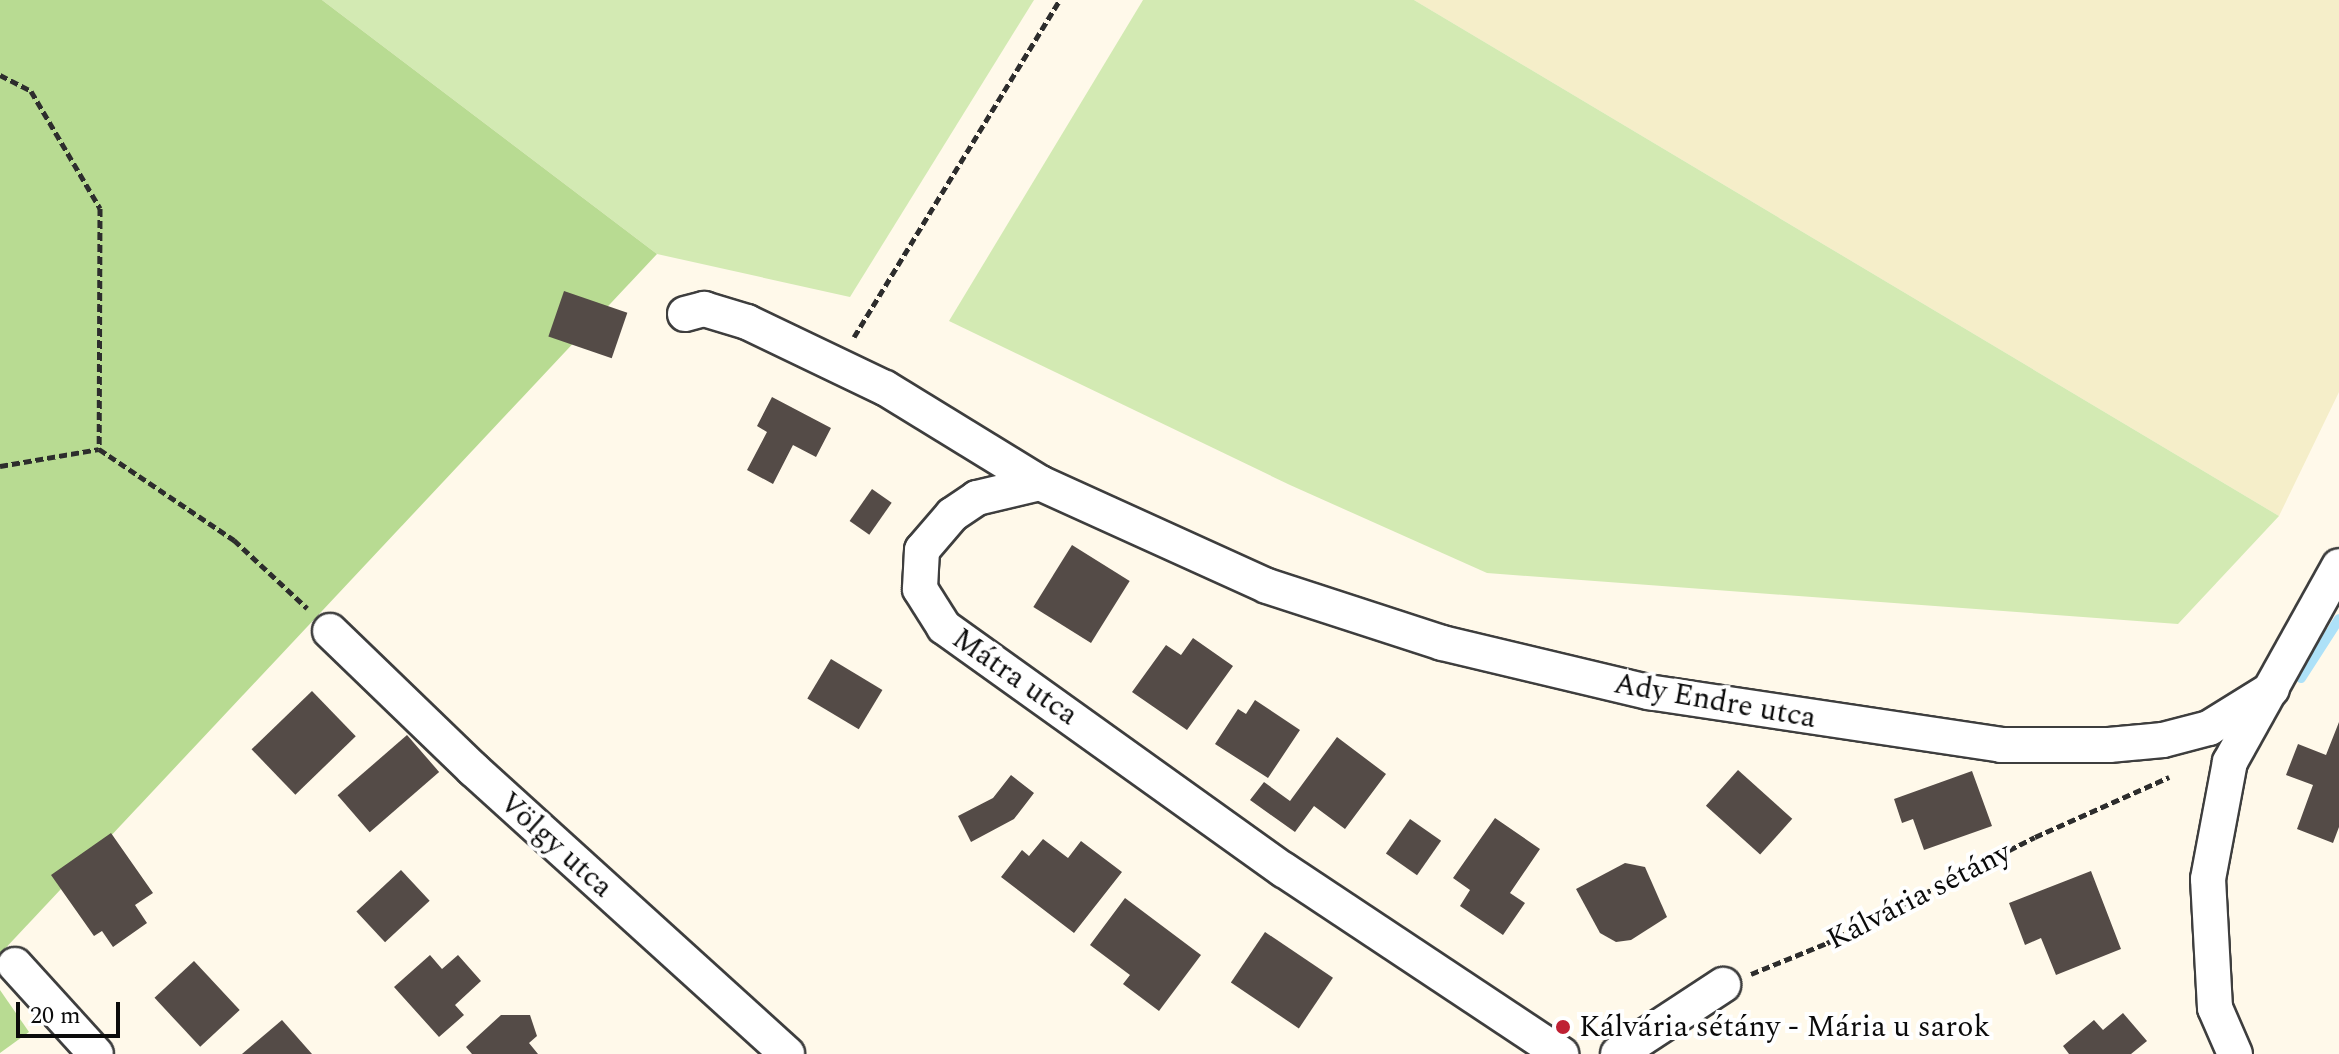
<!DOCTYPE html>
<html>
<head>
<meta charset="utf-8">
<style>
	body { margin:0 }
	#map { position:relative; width:2339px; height:1054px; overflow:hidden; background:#fff9ea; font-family:Spectral,serif }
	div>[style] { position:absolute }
	.farmland>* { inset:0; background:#f5eec9 }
	.green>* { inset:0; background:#d3eab3 }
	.forest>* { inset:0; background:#b8db92 }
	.stream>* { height:10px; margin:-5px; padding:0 5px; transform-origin:5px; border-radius:5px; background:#ade1f8 }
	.building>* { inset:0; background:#544b47; transform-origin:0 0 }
	.path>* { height:5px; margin-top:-2.5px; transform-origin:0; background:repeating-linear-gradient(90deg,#2d2d2d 0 8px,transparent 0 12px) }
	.roads { filter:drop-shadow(2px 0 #3e3e3e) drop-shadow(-2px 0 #3e3e3e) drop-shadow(0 2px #3e3e3e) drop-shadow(0 -2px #3e3e3e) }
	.street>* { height:34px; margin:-17px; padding:0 17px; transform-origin:17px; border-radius:17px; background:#fff }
	.dots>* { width:22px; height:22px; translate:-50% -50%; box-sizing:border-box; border:4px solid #fff; border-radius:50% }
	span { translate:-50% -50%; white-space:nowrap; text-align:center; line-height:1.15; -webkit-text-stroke:8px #fff; paint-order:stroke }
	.street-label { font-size:30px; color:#0b0b0b }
	.poi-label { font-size:30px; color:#0b0b0b }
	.left { translate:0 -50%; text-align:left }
	.scale { position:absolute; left:16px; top:1002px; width:104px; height:36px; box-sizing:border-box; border:4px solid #0b0b0b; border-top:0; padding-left:10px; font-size:24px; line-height:28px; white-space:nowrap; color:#0b0b0b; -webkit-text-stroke:6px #fff; paint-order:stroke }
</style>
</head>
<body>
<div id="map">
	<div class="farmland">
		<div style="clip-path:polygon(1414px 0,2339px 0,2339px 392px,2279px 516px)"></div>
	</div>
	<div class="green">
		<div style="clip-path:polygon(322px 0,1034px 0,850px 297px,657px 254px)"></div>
		<div style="clip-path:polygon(1143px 0,1414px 0,2279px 516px,2178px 624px,1487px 573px,1290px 485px,949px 321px)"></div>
	</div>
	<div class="forest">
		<div style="clip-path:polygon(0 0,322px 0,657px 254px,0 954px)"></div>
		<div style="clip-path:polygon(0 990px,29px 1032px,0 1053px)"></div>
	</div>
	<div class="stream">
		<div style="left:2301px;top:678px;width:70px;rotate:-57.2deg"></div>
	</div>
	<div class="building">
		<div style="left:564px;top:291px;width:67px;height:48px;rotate:19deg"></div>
		<div style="clip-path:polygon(772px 397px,831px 428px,816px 457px,793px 445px,773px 484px,747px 470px,767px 432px,757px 426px)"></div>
		<div style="left:872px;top:489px;width:24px;height:39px;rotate:35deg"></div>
		<div style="left:1072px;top:545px;width:68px;height:73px;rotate:32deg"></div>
		<div style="clip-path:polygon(1193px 638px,1233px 666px,1187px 730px,1132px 692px,1166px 645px,1181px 655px)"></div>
		<div style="left:831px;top:659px;width:60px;height:46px;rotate:31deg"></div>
		<div style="left:312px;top:691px;width:63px;height:84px;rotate:46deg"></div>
		<div style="clip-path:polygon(1255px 700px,1300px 730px,1268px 778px,1215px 744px,1238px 709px,1246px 714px)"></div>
		<div style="clip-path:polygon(2339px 722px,2339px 827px,2333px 843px,2297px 829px,2313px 785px,2286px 775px,2298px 744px,2326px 755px)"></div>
		<div style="left:407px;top:735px;width:49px;height:92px;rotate:49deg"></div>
		<div style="clip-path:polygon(1337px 737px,1386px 774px,1345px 829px,1314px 806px,1295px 832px,1250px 800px,1264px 782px,1290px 801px)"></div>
		<div style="left:1738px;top:770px;width:73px;height:48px;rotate:42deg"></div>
		<div style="clip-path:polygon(1972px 771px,1992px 826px,1924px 850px,1913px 819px,1902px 823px,1894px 799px)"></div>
		<div style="clip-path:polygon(1011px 775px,1034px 793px,1014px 819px,971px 842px,958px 816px,993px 798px)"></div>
		<div style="clip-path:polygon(1495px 818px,1540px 849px,1510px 893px,1525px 903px,1503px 935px,1460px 906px,1470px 890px,1453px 878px)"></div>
		<div style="left:1410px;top:819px;width:38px;height:42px;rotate:35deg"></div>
		<div style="clip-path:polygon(111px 833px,153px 893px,135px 905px,147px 923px,113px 947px,102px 931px,94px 936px,51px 875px)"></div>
		<div style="clip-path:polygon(1043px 839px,1068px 858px,1081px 841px,1122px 872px,1074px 933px,1001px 877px,1022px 850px,1029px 856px)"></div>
		<div style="clip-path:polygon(1625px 863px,1645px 867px,1667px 917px,1631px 940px,1616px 942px,1600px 933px,1576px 889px)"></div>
		<div style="left:401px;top:870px;width:42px;height:61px;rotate:47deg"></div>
		<div style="clip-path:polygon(2091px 871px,2121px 949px,2056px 975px,2041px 938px,2025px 945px,2009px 903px)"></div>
		<div style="clip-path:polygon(1125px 898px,1201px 955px,1159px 1011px,1123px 984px,1130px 975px,1090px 945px)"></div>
		<div style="left:1265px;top:932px;width:82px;height:61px;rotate:34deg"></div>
		<div style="clip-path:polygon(430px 955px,442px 969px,458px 955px,481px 981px,455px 1005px,464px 1015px,439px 1037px,394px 987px)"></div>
		<div style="left:194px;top:961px;width:67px;height:54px;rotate:47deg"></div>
		<div style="clip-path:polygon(2123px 1013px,2147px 1041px,2131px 1054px,2069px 1054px,2063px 1046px,2094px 1020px,2103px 1030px)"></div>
		<div style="clip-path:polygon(501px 1015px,530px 1015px,537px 1036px,529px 1043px,538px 1054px,472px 1054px,466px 1047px)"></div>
		<div style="clip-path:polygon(282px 1020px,312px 1054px,242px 1054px)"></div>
	</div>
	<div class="path">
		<div style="left:0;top:75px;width:35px;rotate:27deg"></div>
		<div style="left:31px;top:91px;width:136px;rotate:59.5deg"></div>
		<div style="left:100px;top:208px;width:241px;rotate:90.2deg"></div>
		<div style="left:854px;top:337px;width:395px;rotate:-58.6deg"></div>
		<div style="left:0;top:466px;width:100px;rotate:-9.7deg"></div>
		<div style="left:99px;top:449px;width:163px;rotate:34deg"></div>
		<div style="left:234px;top:540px;width:100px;rotate:43deg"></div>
		<div style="left:1751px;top:974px;width:82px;rotate:-22.2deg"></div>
		<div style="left:1827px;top:943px;width:233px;rotate:-27deg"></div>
		<div style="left:2035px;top:837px;width:147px;rotate:-24.1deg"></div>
	</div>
	<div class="roads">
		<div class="street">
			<div style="left:685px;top:314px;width:20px;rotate:-15deg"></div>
			<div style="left:704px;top:309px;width:45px;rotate:16.8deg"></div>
			<div style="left:747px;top:322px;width:153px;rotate:25.6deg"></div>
			<div style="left:885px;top:388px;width:182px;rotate:31.5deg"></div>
			<div style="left:1040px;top:483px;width:249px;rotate:24.4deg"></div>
			<div style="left:1267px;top:586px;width:184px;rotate:18deg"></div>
			<div style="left:1442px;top:643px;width:212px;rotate:13.4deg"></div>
			<div style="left:1648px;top:692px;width:357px;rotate:8.5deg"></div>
			<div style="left:2001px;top:745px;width:108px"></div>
			<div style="left:2109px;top:745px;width:54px;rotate:-5.3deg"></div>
			<div style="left:2163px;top:740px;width:48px;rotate:-14.6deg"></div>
			<div style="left:2209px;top:728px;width:74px;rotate:-31.8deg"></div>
			<div style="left:1040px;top:483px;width:65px;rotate:166.6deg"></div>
			<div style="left:977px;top:498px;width:30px;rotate:146deg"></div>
			<div style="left:952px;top:515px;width:46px;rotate:130.6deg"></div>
			<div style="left:922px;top:550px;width:39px;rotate:93deg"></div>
			<div style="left:920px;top:589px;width:45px;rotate:57.7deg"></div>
			<div style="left:944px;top:627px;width:418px;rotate:35.6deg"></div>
			<div style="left:1284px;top:870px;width:333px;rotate:33.6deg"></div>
			<div style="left:330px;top:631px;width:199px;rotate:44deg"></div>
			<div style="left:473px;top:769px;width:424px;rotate:42.2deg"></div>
			<div style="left:15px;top:965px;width:120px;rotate:47.7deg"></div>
			<div style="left:1618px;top:1054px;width:126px;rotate:-33.3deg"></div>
			<div style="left:2235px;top:1054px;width:50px;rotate:-113.5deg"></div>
			<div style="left:2215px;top:1008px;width:129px;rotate:-93.1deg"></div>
			<div style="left:2208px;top:879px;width:119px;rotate:-79.4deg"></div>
			<div style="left:2230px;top:762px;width:224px;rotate:-60.9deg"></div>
		</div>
	</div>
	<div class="dots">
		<div style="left:1563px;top:1027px;background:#bf2033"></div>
	</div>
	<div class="street-label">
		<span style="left:1015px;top:677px;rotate:35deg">Mátra utca</span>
		<span style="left:1715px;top:701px;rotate:10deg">Ady Endre utca</span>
		<span style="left:556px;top:845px;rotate:42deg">Völgy utca</span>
		<span style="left:1919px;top:896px;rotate:-27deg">Kálvária sétány</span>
	</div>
	<div class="poi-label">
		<span class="left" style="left:1579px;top:1027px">Kálvária sétány - Mária u sarok</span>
	</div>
	<div class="scale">20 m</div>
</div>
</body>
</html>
